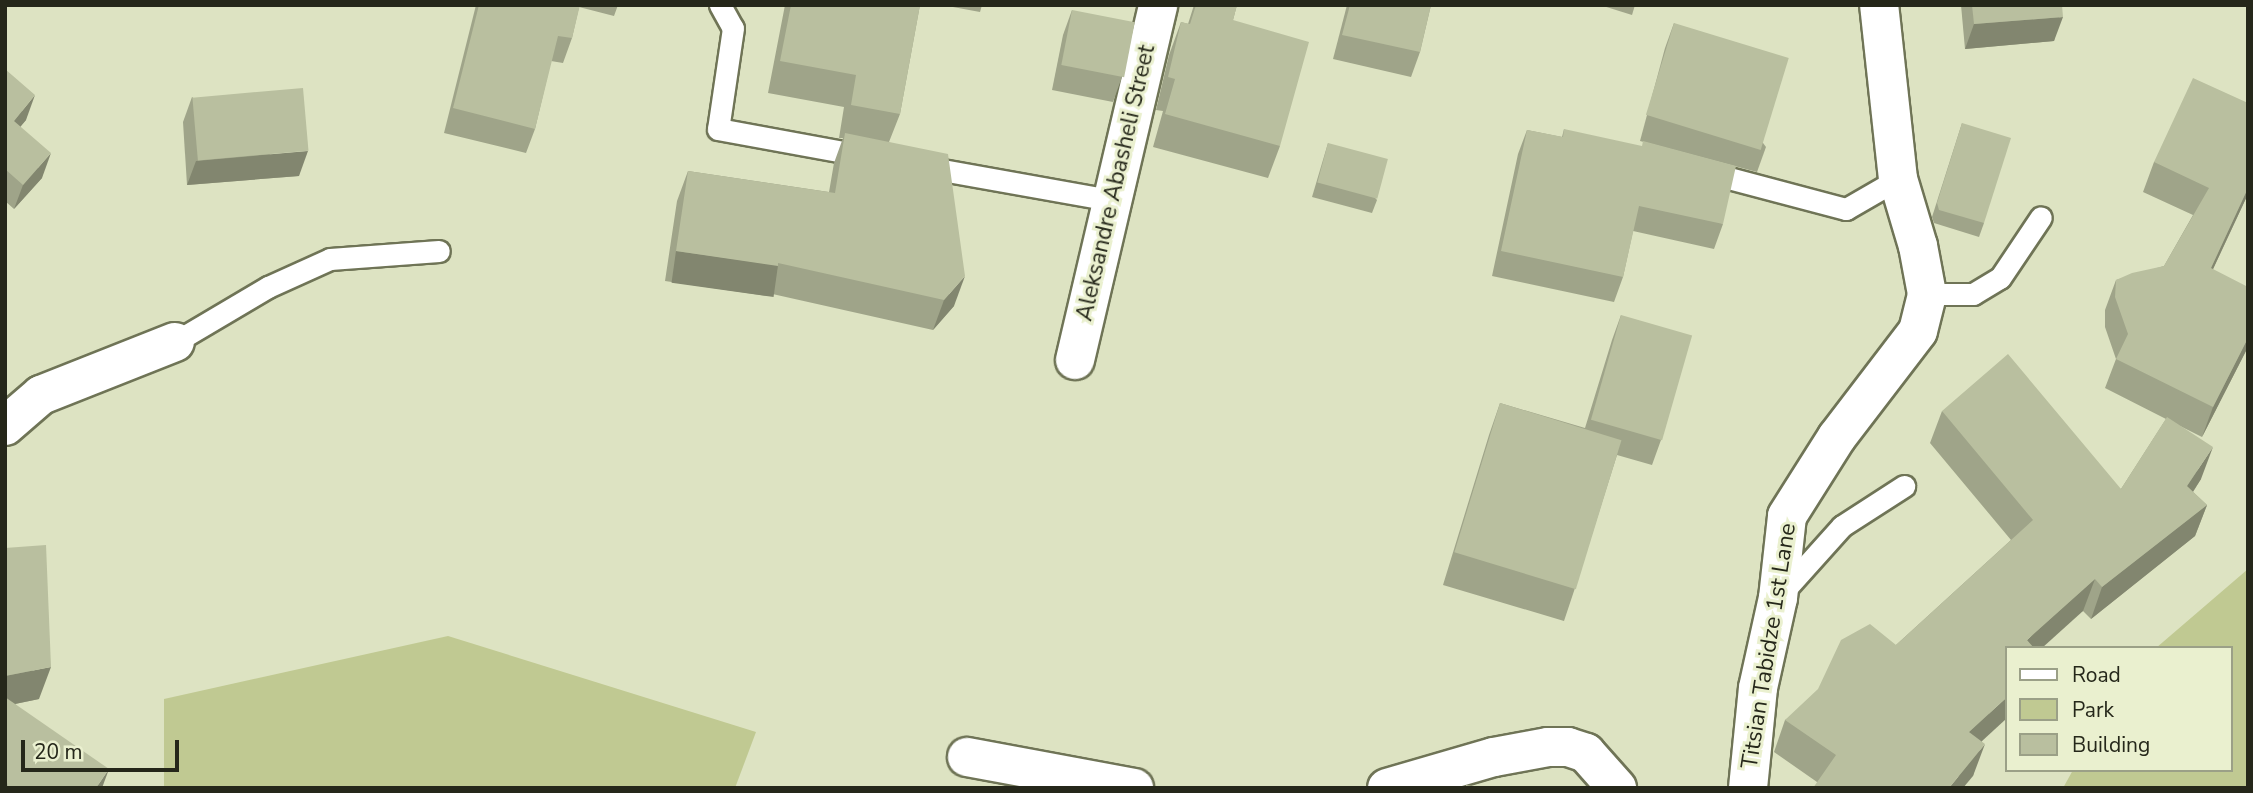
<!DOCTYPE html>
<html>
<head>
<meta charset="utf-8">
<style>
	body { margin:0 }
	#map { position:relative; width:2253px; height:793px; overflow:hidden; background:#dde3c2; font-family:"Nunito Sans",sans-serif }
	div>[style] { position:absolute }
	.green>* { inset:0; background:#c0c992 }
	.roads { filter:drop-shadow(2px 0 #6f7456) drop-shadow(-2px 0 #6f7456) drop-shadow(0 2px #6f7456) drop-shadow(0 -2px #6f7456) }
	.service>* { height:21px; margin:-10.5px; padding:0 10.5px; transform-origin:10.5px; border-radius:10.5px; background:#fff }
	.minor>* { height:38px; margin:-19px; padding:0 19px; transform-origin:19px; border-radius:19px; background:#fff }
	.wall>* { inset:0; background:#9fa489 }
	.shaded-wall>* { inset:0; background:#82866f; transform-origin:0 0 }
	.building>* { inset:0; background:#b9bf9f; transform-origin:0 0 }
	span { translate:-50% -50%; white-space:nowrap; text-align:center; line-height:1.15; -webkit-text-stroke:6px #eaf0cf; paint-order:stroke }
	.street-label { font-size:23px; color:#25271a }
	.frame { position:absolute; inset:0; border:7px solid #25271a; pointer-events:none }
	.legend { position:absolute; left:2005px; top:646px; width:228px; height:126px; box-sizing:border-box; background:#eaf0cf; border:2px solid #9ba087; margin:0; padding:9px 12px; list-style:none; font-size:21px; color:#25271a }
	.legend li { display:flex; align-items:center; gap:14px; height:35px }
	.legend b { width:35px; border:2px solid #9ba087 }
	.scale { position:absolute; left:21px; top:740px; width:158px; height:32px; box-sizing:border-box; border:4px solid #25271a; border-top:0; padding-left:9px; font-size:21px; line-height:24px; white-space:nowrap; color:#25271a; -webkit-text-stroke:5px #eaf0cf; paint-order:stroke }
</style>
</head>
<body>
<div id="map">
	<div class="green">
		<div style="clip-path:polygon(2248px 569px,2248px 788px,2063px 788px,2073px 770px,2230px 770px,2230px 648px,2156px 648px)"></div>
		<div style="clip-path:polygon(448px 636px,756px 732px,735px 788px,164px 788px,164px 699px)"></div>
	</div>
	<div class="roads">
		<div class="service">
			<div style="left:720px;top:5px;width:26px;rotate:61deg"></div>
			<div style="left:733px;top:28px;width:102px;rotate:98.4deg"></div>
			<div style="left:718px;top:129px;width:149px;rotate:10.4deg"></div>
			<div style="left:925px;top:167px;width:189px;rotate:10.1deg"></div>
			<div style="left:1706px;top:172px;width:145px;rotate:14.8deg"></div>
			<div style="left:1846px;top:209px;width:60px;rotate:-30deg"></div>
			<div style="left:1927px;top:294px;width:46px"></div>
			<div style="left:1973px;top:294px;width:31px;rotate:-31deg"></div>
			<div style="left:2000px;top:278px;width:73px;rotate:-56.1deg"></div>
			<div style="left:175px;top:342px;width:108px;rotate:-30.6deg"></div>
			<div style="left:268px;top:287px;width:68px;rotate:-24.3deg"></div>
			<div style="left:330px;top:259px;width:109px;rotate:-4.2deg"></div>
			<div style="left:1781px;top:594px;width:91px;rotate:-48.1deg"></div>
			<div style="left:1842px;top:526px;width:74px;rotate:-32.8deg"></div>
		</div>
		<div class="minor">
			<div style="left:1075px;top:360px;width:365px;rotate:-76.8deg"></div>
			<div style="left:5px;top:426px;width:48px;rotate:-40.7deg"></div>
			<div style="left:41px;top:395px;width:144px;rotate:-21.6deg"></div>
			<div style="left:967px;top:757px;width:170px;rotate:10.5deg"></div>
			<div style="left:1387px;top:788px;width:111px;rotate:-16.2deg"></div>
			<div style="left:1494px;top:757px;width:55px;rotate:-10.5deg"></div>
			<div style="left:1548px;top:747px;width:20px"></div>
			<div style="left:1568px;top:747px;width:19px;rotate:18deg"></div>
			<div style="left:1586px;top:753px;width:47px;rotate:48.5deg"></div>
			<div style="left:1748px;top:788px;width:100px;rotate:-84.3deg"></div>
			<div style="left:1758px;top:688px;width:92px;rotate:-77.5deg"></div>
			<div style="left:1778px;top:598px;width:82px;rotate:-83.7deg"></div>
			<div style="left:1787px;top:516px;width:93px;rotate:-57.7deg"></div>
			<div style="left:1837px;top:437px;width:133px;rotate:-52.6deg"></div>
			<div style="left:1918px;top:331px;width:38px;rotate:-76deg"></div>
			<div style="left:1927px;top:294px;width:49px;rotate:-100.6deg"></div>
			<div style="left:1918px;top:246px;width:70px;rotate:-106.6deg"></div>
			<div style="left:1898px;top:179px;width:175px;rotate:-96.2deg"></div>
		</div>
	</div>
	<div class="wall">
		<div style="clip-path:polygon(476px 5px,618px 5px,614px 16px,579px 7px,572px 38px,563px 63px,551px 61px,535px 129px,526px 153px,444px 133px)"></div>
		<div style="clip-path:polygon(785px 5px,920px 5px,900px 114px,889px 142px,954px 306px,933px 330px,768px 293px,767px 296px,665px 281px,677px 201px,688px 171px,829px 192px,834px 163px,843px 138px,839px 138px,844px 107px,768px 93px)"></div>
		<div style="clip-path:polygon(942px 5px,982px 5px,980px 12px)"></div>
		<div style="clip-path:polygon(1194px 5px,1237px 5px,1233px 20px,1280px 146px,1268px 178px,1153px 147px,1163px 111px,1156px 110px,1169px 55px,1181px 22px,1188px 24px)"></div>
		<div style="clip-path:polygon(1347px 5px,1431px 5px,1420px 52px,1411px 77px,1333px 59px)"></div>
		<div style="clip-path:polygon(1600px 5px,1635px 5px,1632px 15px)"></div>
		<div style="clip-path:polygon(1961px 5px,2062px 5px,2054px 41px,1965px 49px)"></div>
		<div style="clip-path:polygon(1072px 10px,1122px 77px,1113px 102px,1052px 90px,1063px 35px)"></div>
		<div style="clip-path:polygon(1674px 23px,1766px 147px,1757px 172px,1640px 141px,1665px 48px)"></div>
		<div style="clip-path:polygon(5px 69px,26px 120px,20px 127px,42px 178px,14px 209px,5px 201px)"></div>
		<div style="clip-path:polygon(192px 97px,299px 176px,187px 185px,183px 122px)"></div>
		<div style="clip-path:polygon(2248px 103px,2248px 194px,2213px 269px,2248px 347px,2202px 437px,2180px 426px,2201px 479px,2193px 492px,2207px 505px,2195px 536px,2091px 619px,2083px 611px,2006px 648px,1973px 776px,1817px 782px,1774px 752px,1785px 720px,1896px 645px,2011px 540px,1930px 443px,1942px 411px,2121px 489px,2166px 419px,2105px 388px,2116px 359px,2105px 327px,2105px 310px,2116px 280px,2164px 266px,2193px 215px,2143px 192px,2154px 162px)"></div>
		<div style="clip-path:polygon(1962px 123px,1984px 223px,1979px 237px,1934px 223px,1932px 217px)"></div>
		<div style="clip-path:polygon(1564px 129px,1723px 224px,1714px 249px,1633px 231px,1623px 277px,1614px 302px,1492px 276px,1518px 154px,1527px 130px,1562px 137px)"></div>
		<div style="clip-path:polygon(1328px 143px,1377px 200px,1372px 213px,1312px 197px)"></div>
		<div style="clip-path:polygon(1621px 315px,1661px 440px,1652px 465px,1617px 455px,1575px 588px,1564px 621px,1443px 585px,1489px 435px,1500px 403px,1585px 428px,1612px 340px)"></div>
		<div style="clip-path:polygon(5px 548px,39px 699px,15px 704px,102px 788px,5px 788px)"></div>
	</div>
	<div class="shaded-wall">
		<div style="clip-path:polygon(2063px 17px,2054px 41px,1965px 49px,1974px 24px)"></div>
		<div style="clip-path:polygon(35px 95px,26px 120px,5px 145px,14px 121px)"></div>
		<div style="clip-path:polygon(308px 151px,299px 176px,187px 185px,196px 161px)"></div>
		<div style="clip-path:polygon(51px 153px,42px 178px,14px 209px,23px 185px)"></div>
		<div style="clip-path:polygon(2248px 188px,2248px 194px,2200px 297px,2211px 268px)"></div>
		<div style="left:676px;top:251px;width:103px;height:32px;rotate:8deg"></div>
		<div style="clip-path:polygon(965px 276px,954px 306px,933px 330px,944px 300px)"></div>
		<div style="clip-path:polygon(2248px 338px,2248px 347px,2202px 437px,2213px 407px)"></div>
		<div style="clip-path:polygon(2213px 447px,2201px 479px,2176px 518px,2187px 486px)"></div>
		<div style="clip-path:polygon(2207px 505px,2195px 536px,2091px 619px,2102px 587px)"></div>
		<div style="clip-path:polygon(2095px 579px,2083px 611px,2042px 648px,2024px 648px,2027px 640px)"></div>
		<div style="clip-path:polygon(51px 667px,39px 699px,5px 706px,5px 676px)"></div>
		<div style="clip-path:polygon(2006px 698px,2006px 719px,1957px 764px,1969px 732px)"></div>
		<div style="clip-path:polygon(1985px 744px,1973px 776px,1963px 788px,1949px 788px)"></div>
		<div style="clip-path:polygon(109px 769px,102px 788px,96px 788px)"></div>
	</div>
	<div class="building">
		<div style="clip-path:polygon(479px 5px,580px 5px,572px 38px,558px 36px,535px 129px,453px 108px)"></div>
		<div style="clip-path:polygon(791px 5px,920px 5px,900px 114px,851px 105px,856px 75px,780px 61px)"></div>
		<div style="clip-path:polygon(1196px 5px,1237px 5px,1233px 20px,1309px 42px,1280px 146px,1165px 114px,1175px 79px,1168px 77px,1181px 22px,1190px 24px)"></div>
		<div style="clip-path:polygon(1350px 5px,1431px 5px,1420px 52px,1342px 35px)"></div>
		<div style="clip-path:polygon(1972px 5px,2062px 5px,2063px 17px,1974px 24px)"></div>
		<div style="left:1072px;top:10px;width:64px;height:56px;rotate:11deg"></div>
		<div style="left:1674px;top:23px;width:120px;height:96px;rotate:17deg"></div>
		<div style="clip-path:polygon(5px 69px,35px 95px,14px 121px,51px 153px,23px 185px,5px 169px)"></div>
		<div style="clip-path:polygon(2193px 78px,2248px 103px,2248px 188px,2211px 268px,2248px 287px,2248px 338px,2213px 407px,2116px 359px,2128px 334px,2115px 297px,2116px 280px,2132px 273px,2164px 266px,2209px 188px,2154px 162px)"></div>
		<div style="left:303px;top:88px;width:63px;height:111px;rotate:85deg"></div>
		<div style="clip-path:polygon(1962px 123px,2011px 138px,1984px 223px,1939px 210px,1937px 203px)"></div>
		<div style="clip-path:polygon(1564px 129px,1642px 146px,1643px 141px,1736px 166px,1723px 224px,1639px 206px,1623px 277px,1501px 251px,1527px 130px,1563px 137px)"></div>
		<div style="clip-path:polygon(845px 133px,948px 154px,965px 276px,944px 300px,778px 263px,778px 266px,676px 251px,688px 171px,835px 193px)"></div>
		<div style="left:1328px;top:143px;width:62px;height:41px;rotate:15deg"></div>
		<div style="left:1621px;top:315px;width:74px;height:109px;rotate:16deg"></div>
		<div style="clip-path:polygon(2008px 354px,2121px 489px,2167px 417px,2213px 447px,2187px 486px,2207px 505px,2102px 587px,2095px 579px,2027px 640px,2034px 648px,2006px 648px,2006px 698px,1969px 732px,1985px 744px,1949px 788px,1813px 788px,1836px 755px,1785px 720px,1818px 689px,1841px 640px,1870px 624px,1896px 645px,2033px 520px,1942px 411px)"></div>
		<div style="left:1500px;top:403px;width:127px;height:156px;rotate:17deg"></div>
		<div style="clip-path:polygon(46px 545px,51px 667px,5px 676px,5px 548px)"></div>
		<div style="clip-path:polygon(5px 697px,109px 769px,96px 788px,8px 788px,5px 771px)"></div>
		<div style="clip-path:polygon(1466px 785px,1490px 788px,1466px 788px)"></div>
	</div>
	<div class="street-label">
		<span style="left:1116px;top:183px;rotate:-77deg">Aleksandre Abasheli Street</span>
		<span style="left:1769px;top:646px;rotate:-81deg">Titsian Tabidze 1st Lane</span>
	</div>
	<div class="frame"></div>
	<ul class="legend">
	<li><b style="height:9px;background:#fff"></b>Road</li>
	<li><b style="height:19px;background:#c0c992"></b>Park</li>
	<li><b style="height:19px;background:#b9bf9f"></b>Building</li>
	</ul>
	<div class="scale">20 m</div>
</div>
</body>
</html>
